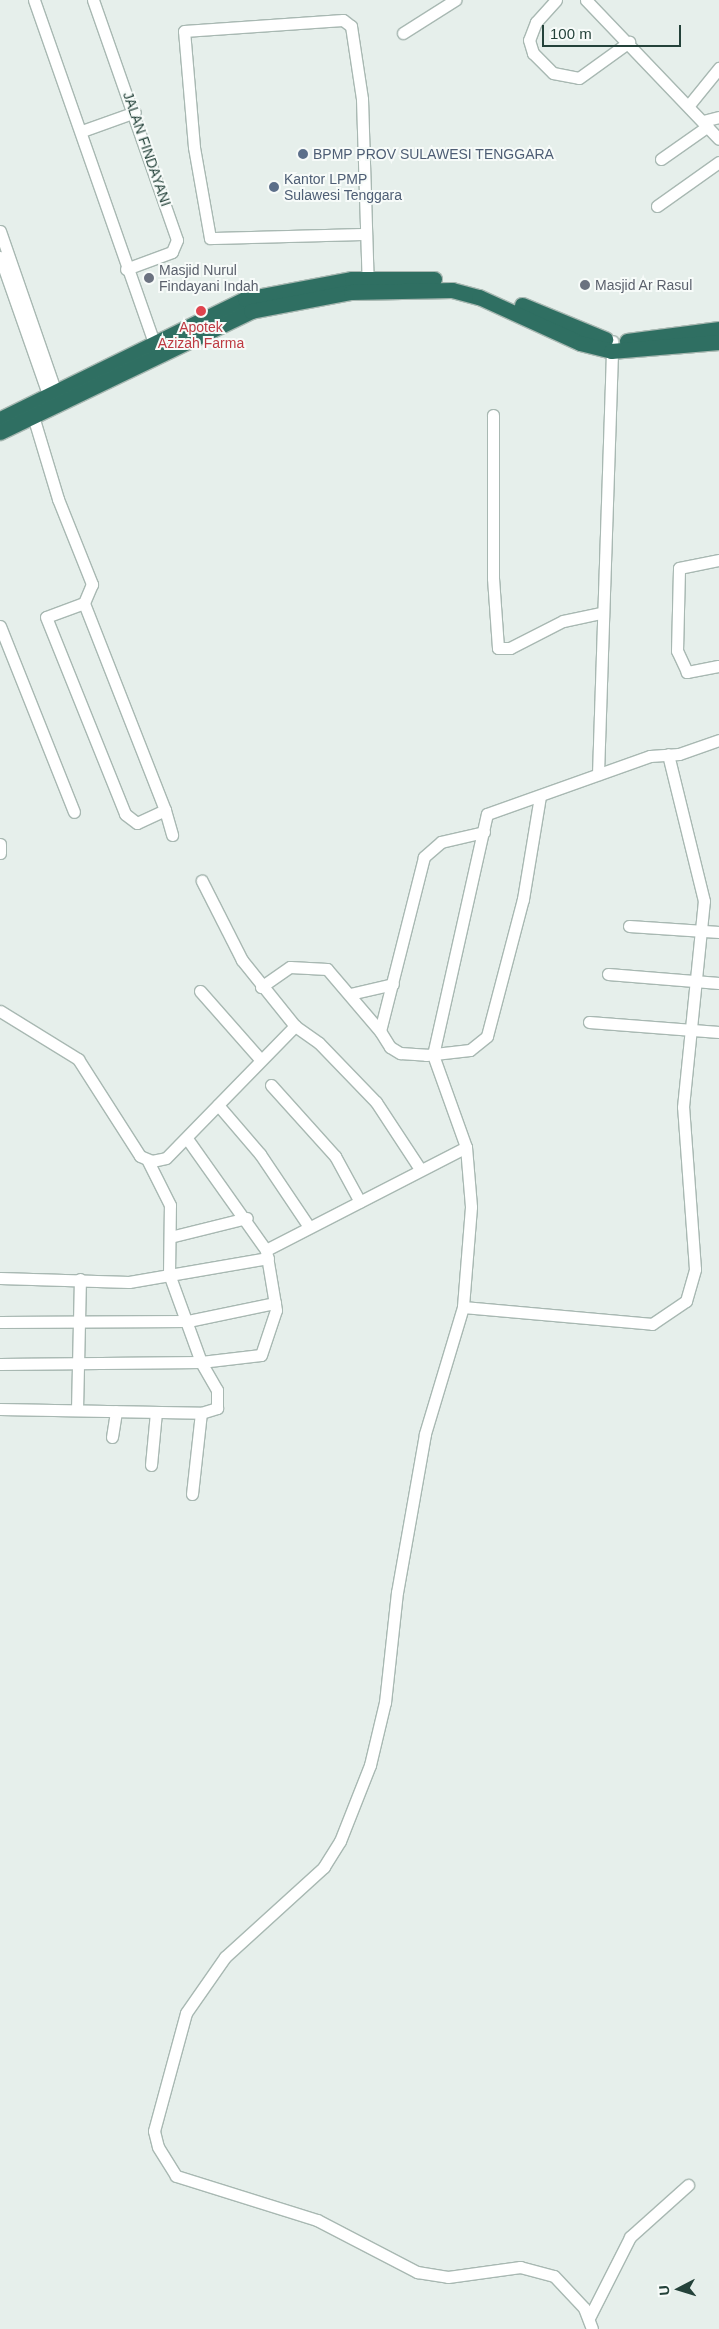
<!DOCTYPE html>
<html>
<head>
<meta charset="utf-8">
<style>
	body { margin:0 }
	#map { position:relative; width:719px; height:2329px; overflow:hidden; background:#e6efeb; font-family:Arial,sans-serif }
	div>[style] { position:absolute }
	.roads { filter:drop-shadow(1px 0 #a8b8b2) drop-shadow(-1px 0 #a8b8b2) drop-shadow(0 1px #a8b8b2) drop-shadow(0 -1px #a8b8b2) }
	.minor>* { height:11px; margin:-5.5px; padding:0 5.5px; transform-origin:5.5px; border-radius:5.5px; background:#fff }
	.highway>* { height:15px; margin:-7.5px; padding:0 7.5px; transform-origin:7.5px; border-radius:7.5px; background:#2f6f62 }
	.dots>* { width:14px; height:14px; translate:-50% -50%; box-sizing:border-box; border:2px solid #f7fbf9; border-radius:50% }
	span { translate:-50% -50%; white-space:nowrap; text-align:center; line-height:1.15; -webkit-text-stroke:4px #f7fbf9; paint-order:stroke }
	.street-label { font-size:14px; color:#24423a }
	.service-label { font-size:14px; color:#4e5e75 }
	.left { translate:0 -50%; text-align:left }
	.worship-label { font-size:14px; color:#5b616d }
	.health-label { font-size:14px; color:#be3a42 }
	.north { position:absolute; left:654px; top:2264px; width:50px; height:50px; -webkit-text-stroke:4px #f7fbf9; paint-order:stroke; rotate:265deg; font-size:14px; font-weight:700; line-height:20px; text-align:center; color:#24423a }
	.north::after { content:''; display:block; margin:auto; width:18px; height:22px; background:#24423a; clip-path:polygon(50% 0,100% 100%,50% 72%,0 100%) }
	.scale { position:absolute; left:542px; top:25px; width:139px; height:22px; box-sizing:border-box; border:2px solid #24423a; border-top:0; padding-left:6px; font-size:15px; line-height:18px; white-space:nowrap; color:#24423a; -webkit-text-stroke:4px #f7fbf9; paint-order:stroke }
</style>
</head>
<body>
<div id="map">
	<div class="roads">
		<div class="minor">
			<div style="left:34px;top:0;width:362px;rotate:70.7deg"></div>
			<div style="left:93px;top:0;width:254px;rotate:70.7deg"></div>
			<div style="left:177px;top:240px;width:13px;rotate:113deg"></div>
			<div style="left:172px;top:252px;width:49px;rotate:159.7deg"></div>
			<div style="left:556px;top:0;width:30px;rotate:132deg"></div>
			<div style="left:536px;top:22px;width:19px;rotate:111deg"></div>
			<div style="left:529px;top:40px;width:14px;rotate:73deg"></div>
			<div style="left:533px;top:53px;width:28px;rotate:45deg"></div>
			<div style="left:553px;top:73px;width:26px;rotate:11deg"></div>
			<div style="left:579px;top:78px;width:62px;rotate:-35.8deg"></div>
			<div style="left:586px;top:0;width:192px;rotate:46.3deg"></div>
			<div style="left:403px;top:33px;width:62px;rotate:-32.4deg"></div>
			<div style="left:689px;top:105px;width:48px;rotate:-51deg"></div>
			<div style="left:703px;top:121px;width:16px;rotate:-14deg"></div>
			<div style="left:82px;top:131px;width:56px;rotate:-19.7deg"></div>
			<div style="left:661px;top:159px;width:57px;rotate:-35.1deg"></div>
			<div style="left:657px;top:206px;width:76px;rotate:-35.4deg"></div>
			<div style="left:0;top:231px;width:168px;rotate:70.9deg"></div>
			<div style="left:366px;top:234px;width:156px;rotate:178.5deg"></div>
			<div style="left:210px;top:238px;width:92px;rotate:-100deg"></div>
			<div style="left:194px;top:147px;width:116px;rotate:-94.9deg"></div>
			<div style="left:184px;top:31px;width:159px;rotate:-4deg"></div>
			<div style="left:343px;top:20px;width:10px;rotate:37deg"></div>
			<div style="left:351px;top:26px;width:74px;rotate:81.4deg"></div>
			<div style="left:362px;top:99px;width:188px;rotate:88.2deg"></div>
			<div style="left:0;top:257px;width:145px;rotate:70.7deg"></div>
			<div style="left:493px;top:415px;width:163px;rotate:90deg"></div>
			<div style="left:493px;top:578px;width:70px;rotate:85.9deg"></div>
			<div style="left:498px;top:648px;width:12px"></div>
			<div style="left:510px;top:648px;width:59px;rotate:-27deg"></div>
			<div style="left:563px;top:621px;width:39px;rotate:-12deg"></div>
			<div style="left:33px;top:416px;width:87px;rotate:73.2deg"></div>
			<div style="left:58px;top:499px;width:92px;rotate:68.2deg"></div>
			<div style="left:92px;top:584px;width:21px;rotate:113deg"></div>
			<div style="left:84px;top:603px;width:40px;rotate:159.8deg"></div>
			<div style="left:46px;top:617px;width:212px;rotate:68.1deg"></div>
			<div style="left:125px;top:814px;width:15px;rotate:37deg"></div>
			<div style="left:137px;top:823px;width:31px;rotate:-25deg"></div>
			<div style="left:165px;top:810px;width:222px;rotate:-111.4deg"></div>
			<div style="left:0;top:626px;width:200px;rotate:68.3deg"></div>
			<div style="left:718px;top:666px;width:32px;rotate:169deg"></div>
			<div style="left:687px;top:672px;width:23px;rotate:-115deg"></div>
			<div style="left:677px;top:651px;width:83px;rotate:-88.6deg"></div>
			<div style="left:679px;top:568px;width:41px;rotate:-11.3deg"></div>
			<div style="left:598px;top:774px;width:433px;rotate:-88.1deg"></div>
			<div style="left:165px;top:810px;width:26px;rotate:74deg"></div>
			<div style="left:484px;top:832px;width:44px;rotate:166.9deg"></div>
			<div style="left:441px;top:842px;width:23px;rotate:139deg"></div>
			<div style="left:424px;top:857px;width:179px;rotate:104.2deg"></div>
			<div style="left:380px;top:1031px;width:19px;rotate:58deg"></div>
			<div style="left:390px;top:1047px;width:12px;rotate:31deg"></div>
			<div style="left:400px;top:1053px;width:26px;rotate:4deg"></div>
			<div style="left:426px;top:1055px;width:44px;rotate:-6.5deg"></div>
			<div style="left:470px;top:1050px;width:22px;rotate:-39deg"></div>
			<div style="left:487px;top:1036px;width:142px;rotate:-75.3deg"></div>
			<div style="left:523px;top:899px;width:104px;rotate:-80.6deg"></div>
			<div style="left:0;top:844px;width:9px;rotate:90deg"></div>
			<div style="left:629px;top:926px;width:90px;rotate:3.8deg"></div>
			<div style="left:608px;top:974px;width:111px;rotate:4.6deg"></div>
			<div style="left:261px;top:987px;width:35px;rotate:-35deg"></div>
			<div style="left:290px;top:967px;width:37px;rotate:3deg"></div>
			<div style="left:327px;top:969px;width:82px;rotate:49.5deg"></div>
			<div style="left:200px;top:991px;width:89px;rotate:48.6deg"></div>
			<div style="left:350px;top:994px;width:44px;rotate:-13.1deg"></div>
			<div style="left:0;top:1011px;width:92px;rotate:31.6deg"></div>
			<div style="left:78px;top:1059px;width:115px;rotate:57.4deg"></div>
			<div style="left:140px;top:1156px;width:13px;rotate:23deg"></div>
			<div style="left:152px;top:1161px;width:14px;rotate:-12deg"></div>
			<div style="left:166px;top:1158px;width:185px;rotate:-45.7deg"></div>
			<div style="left:295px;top:1026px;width:85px;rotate:-128.8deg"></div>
			<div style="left:242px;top:960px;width:89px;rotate:-116.9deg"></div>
			<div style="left:589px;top:1022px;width:130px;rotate:4.4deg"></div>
			<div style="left:295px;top:1026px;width:29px;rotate:35deg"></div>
			<div style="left:319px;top:1043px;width:82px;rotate:46deg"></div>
			<div style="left:376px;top:1102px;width:80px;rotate:56.7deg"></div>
			<div style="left:271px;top:1085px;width:96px;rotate:48deg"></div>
			<div style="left:335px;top:1156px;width:52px;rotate:61.5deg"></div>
			<div style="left:218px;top:1105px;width:65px;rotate:49.4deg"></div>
			<div style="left:260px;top:1154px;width:88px;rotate:56.1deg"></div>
			<div style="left:188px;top:1140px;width:135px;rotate:54.7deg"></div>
			<div style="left:266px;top:1250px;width:225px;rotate:-27.2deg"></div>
			<div style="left:466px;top:1147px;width:60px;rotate:85.2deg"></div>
			<div style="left:471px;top:1207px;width:100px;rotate:94.6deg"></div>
			<div style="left:463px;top:1307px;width:133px;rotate:106.7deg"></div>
			<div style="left:425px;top:1434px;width:160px;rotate:100deg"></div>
			<div style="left:397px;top:1592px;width:111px;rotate:96.2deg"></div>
			<div style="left:385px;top:1702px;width:65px;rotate:103.4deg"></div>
			<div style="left:370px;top:1765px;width:82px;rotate:111.5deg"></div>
			<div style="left:340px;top:1841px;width:31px;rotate:122deg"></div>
			<div style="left:324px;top:1867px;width:134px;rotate:137.7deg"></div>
			<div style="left:225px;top:1957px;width:68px;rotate:124.9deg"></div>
			<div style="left:186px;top:2013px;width:122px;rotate:105.2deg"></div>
			<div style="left:154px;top:2131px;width:16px;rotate:76deg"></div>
			<div style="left:158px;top:2147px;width:34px;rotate:58deg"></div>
			<div style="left:176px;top:2176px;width:148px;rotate:17.3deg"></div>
			<div style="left:317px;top:2220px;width:113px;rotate:27.5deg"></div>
			<div style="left:417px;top:2272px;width:31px;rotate:9deg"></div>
			<div style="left:448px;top:2277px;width:73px;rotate:-7.9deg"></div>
			<div style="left:520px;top:2267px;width:35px;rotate:15deg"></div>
			<div style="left:554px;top:2276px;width:44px;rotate:46.8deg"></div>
			<div style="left:584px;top:2308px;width:22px;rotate:69deg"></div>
			<div style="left:466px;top:1147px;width:98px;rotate:-109.7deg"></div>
			<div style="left:433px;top:1055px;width:247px;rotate:-77.4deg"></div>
			<div style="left:487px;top:814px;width:173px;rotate:-19.6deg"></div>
			<div style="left:650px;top:756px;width:29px;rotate:-4deg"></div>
			<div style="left:679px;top:754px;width:42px;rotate:-19.3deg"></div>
			<div style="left:170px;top:1237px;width:79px;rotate:-13.9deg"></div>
			<div style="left:0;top:1278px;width:129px;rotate:1.8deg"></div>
			<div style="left:129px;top:1282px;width:141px;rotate:-9.8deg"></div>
			<div style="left:463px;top:1307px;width:190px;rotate:5.1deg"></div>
			<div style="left:652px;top:1324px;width:41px;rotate:-34.1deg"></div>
			<div style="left:686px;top:1301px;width:33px;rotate:-74deg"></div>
			<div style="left:695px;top:1269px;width:162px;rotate:-94.2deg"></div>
			<div style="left:683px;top:1107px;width:207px;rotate:-84.2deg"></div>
			<div style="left:704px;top:901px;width:151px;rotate:-103.8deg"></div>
			<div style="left:0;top:1322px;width:188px;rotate:-0.3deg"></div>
			<div style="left:188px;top:1321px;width:89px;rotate:-11.7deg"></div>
			<div style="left:0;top:1364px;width:201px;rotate:-0.6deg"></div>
			<div style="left:201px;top:1362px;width:60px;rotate:-6.7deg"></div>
			<div style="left:261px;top:1355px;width:47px;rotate:-71.6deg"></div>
			<div style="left:276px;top:1310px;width:61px;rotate:-99.5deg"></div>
			<div style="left:0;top:1409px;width:201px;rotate:1.1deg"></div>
			<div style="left:201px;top:1413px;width:17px;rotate:-17deg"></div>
			<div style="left:217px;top:1408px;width:18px;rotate:-90deg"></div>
			<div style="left:217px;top:1390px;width:32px;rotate:-120deg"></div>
			<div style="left:201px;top:1362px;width:94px;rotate:-110deg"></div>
			<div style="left:169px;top:1274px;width:69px;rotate:-89.2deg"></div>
			<div style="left:170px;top:1205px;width:49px;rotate:-116.6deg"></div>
			<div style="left:77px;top:1410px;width:131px;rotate:-88.7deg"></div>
			<div style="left:112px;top:1437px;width:26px;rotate:-81deg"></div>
			<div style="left:151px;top:1465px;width:53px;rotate:-84.6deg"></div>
			<div style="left:192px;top:1494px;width:81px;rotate:-83.7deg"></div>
			<div style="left:590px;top:2316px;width:89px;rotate:-63.1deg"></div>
			<div style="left:630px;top:2237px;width:78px;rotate:-41.9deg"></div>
		</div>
		<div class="highway">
			<div style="left:522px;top:305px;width:90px;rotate:22.3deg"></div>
			<div style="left:627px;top:341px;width:93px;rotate:-7.4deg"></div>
			<div style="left:0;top:419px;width:273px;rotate:-26.1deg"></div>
			<div style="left:245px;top:299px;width:109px;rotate:-10.6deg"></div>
			<div style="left:352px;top:279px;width:82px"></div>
			<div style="left:0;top:432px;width:279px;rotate:-25.7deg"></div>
			<div style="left:251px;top:311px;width:102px;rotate:-10.8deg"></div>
			<div style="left:351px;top:292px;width:101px;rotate:-1.1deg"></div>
			<div style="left:452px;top:290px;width:28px;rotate:15deg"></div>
			<div style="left:479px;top:297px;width:111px;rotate:24.5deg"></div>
			<div style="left:580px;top:343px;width:32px;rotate:14deg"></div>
			<div style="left:611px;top:351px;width:108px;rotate:-4.8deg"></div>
		</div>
	</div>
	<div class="dots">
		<div style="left:303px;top:154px;background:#5c6f8a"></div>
		<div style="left:274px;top:187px;background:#5c6f8a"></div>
		<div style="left:149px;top:278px;background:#6b7280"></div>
		<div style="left:585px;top:285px;background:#6b7280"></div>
		<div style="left:201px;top:311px;background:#e0444e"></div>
	</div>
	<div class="street-label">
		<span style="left:147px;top:149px;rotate:71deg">JALAN FINDAYANI</span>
	</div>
	<div class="service-label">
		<span class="left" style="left:313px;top:154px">BPMP PROV SULAWESI TENGGARA</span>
		<span class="left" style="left:284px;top:187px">Kantor LPMP<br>Sulawesi Tenggara</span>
	</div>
	<div class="worship-label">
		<span class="left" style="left:159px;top:278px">Masjid Nurul<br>Findayani Indah</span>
		<span class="left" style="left:595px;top:285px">Masjid Ar Rasul</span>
	</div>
	<div class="health-label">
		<span style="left:201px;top:335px">Apotek<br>Azizah Farma</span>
	</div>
	<div class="north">U</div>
	<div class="scale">100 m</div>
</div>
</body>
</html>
